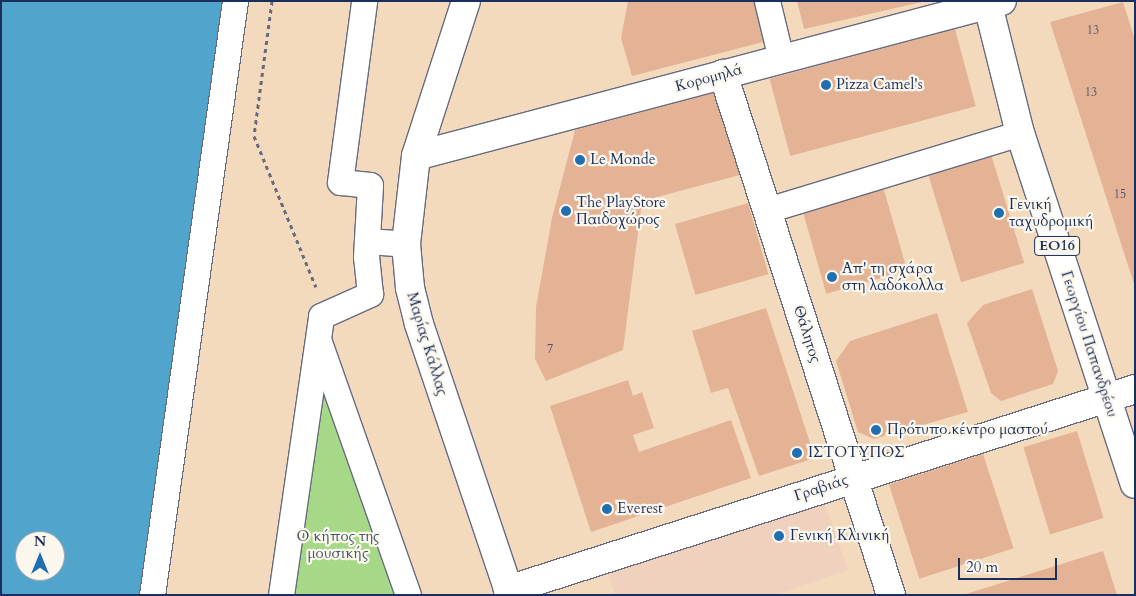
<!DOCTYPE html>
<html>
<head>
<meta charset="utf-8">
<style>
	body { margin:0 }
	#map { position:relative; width:1136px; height:596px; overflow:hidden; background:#f4dabd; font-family:Cardo,serif }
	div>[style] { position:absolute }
	.built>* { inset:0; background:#efd1bd }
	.green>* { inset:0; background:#a7d887 }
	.water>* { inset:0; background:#51a4cc }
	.building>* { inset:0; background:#e4b395; transform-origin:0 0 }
	.path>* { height:3px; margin-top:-1.5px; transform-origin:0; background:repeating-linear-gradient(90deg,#676b7f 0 4px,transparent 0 8px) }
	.roads { filter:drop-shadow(1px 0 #676b7f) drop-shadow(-1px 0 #676b7f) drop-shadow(0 1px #676b7f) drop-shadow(0 -1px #676b7f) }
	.pedestrian>* { height:25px; margin:-12.5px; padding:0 12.5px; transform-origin:12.5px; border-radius:12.5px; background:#fff }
	.minor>* { height:28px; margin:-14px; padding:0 14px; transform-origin:14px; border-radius:14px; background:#fff }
	.secondary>* { height:28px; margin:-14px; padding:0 14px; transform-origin:14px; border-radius:14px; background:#fff }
	.primary>* { height:28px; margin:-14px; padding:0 14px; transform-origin:14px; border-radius:14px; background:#fff }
	.dots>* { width:14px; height:14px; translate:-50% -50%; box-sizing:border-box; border:2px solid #fbf7ec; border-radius:50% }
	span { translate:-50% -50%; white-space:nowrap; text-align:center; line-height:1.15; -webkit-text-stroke:4.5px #fbf7ec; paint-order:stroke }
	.number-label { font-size:12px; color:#4d506c }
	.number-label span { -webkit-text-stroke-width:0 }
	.shield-label span { padding:1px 4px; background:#fbf7ec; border:1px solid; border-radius:4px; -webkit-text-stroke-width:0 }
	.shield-label { font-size:14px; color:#1b2f5e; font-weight:700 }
	.street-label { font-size:15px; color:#1b2f5e }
	.poi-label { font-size:15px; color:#1b2f5e }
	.left { translate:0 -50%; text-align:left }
	.park-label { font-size:15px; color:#3e5968 }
	.frame { position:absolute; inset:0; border:2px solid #1b2f5e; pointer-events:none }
	.north { position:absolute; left:15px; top:531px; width:50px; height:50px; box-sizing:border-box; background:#fbf7ec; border:1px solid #a1a7b3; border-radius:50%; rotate:0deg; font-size:14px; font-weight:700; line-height:20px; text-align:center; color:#1b2f5e }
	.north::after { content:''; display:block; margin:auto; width:18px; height:22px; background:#1f6fb2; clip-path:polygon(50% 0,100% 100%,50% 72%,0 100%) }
	.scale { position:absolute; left:958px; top:558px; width:99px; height:22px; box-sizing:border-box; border:2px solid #1b2f5e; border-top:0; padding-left:6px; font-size:15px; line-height:18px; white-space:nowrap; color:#1b2f5e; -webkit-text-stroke:4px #fbf7ec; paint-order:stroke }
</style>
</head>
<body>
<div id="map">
	<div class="built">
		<div style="clip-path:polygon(824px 502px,848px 570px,776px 595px,615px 595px,608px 574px)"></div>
	</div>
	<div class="green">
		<div style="clip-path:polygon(318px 337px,408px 595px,281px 595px)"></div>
	</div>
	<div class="water">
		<div style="clip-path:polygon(evenodd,1px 1px,223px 1px,143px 595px,1px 595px,1px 1px,25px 541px,55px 541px,55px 571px,25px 571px,25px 541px)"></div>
	</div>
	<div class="building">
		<div style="clip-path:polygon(628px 1px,761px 1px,771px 40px,632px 76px,621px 38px)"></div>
		<div style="clip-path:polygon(797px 1px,922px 1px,922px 2px,804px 29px)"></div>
		<div style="clip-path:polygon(1123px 2px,1135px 40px,1134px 284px,1050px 22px)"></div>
		<div style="left:955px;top:29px;width:80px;height:192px;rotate:75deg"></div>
		<div style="clip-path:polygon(717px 92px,740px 175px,642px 201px,623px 350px,546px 381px,535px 359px,536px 307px,552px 218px,575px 130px)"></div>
		<div style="left:990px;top:151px;width:117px;height:66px;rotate:73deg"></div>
		<div style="left:882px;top:183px;width:91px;height:84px;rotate:74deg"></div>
		<div style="left:748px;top:203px;width:74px;height:76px;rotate:74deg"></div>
		<div style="clip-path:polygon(1032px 289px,1058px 371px,1053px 384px,1001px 401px,991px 393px,967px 323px,983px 305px)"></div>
		<div style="clip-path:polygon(766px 308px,815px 458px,759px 476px,728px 388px,711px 393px,692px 331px)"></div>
		<div style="clip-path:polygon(937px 313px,968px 412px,874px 439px,858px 432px,836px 361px,850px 341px)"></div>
		<div style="clip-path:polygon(628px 380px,633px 396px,642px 392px,654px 428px,633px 435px,639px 452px,731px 420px,751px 478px,591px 532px,550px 406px)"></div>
		<div style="left:1077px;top:431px;width:91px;height:56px;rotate:73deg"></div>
		<div style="left:983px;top:454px;width:99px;height:99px;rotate:72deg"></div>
		<div style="clip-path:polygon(1103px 551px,1117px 595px,966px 595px,966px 594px)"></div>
	</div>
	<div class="path">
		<div style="left:272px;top:1px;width:136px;rotate:97.6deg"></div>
		<div style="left:254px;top:136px;width:163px;rotate:67.7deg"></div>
	</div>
	<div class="roads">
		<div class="pedestrian">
			<div style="left:767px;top:1px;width:60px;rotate:76.4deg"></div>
			<div style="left:767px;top:210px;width:264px;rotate:-16.9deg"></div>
			<div style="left:367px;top:241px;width:39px;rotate:4deg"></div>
			<div style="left:319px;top:342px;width:268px;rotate:70.6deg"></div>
			<div style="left:152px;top:595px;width:600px;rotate:-82.05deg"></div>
			<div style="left:281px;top:595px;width:282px;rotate:-81.8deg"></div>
			<div style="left:321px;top:316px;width:54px;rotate:-24.2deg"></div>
			<div style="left:370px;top:294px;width:37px;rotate:-96deg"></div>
			<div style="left:366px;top:257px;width:72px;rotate:-86.8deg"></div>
			<div style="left:370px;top:185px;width:30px;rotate:-174deg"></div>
			<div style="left:340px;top:182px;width:183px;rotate:-82.4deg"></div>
		</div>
		<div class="minor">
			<div style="left:723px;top:74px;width:547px;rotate:72.13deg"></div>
			<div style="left:416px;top:156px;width:606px;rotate:-14.82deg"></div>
			<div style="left:508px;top:590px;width:658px;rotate:-17.77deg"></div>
		</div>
		<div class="secondary">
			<div style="left:466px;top:1px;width:163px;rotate:107.9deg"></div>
			<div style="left:416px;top:156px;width:89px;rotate:96.5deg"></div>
			<div style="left:406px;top:244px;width:44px;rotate:84.8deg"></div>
			<div style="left:410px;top:288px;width:37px;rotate:76deg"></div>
			<div style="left:419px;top:324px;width:286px;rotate:71.4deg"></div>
		</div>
		<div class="primary">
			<div style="left:987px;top:1px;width:136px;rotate:76deg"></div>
			<div style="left:1020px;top:133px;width:369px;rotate:71.9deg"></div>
		</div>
	</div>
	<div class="dots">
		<div style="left:826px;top:85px;background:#1f6fb2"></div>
		<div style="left:580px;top:160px;background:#1f6fb2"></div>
		<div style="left:566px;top:211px;background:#1f6fb2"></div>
		<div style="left:999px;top:213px;background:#1f6fb2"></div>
		<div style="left:832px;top:277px;background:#1f6fb2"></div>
		<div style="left:876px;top:430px;background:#1f6fb2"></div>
		<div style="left:797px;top:453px;background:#1f6fb2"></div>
		<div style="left:607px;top:509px;background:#1f6fb2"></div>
		<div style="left:779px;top:536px;background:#1f6fb2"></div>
	</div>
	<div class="number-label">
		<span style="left:1093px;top:31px">13</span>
		<span style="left:1091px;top:93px">13</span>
		<span style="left:1120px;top:195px">15</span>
		<span style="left:550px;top:350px">7</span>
	</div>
	<div class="shield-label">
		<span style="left:1057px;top:246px">ΕΟ16</span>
	</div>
	<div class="street-label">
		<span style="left:709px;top:78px;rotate:-15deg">Κορομηλά</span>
		<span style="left:807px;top:334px;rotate:72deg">Θάλητος</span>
		<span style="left:427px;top:344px;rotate:73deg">Μαρίας Κάλλας</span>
		<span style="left:1089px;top:344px;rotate:72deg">Γεωργίου Παπανδρέου</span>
		<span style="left:821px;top:488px;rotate:-18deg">Γραβιάς</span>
	</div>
	<div class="poi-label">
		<span class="left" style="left:836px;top:85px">Pizza Camel's</span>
		<span class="left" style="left:590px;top:160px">Le Monde</span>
		<span class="left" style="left:576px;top:211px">The PlayStore<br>Παιδοχώρος</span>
		<span class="left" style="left:1009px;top:213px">Γενική<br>ταχυδρομική</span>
		<span class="left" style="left:842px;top:277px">Απ' τη σχάρα<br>στη λαδόκολλα</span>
		<span class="left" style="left:887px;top:430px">Πρότυπο κέντρο μαστού</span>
		<span class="left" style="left:808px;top:453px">ΙΣΤΟΤΥΠΟΣ</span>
		<span class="left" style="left:617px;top:509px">Everest</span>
		<span class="left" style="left:790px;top:536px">Γενική Κλινική</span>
	</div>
	<div class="park-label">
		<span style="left:338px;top:545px">Ο κήπος της<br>μουσικής</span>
	</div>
	<div class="frame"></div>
	<div class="north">N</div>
	<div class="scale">20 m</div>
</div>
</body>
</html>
